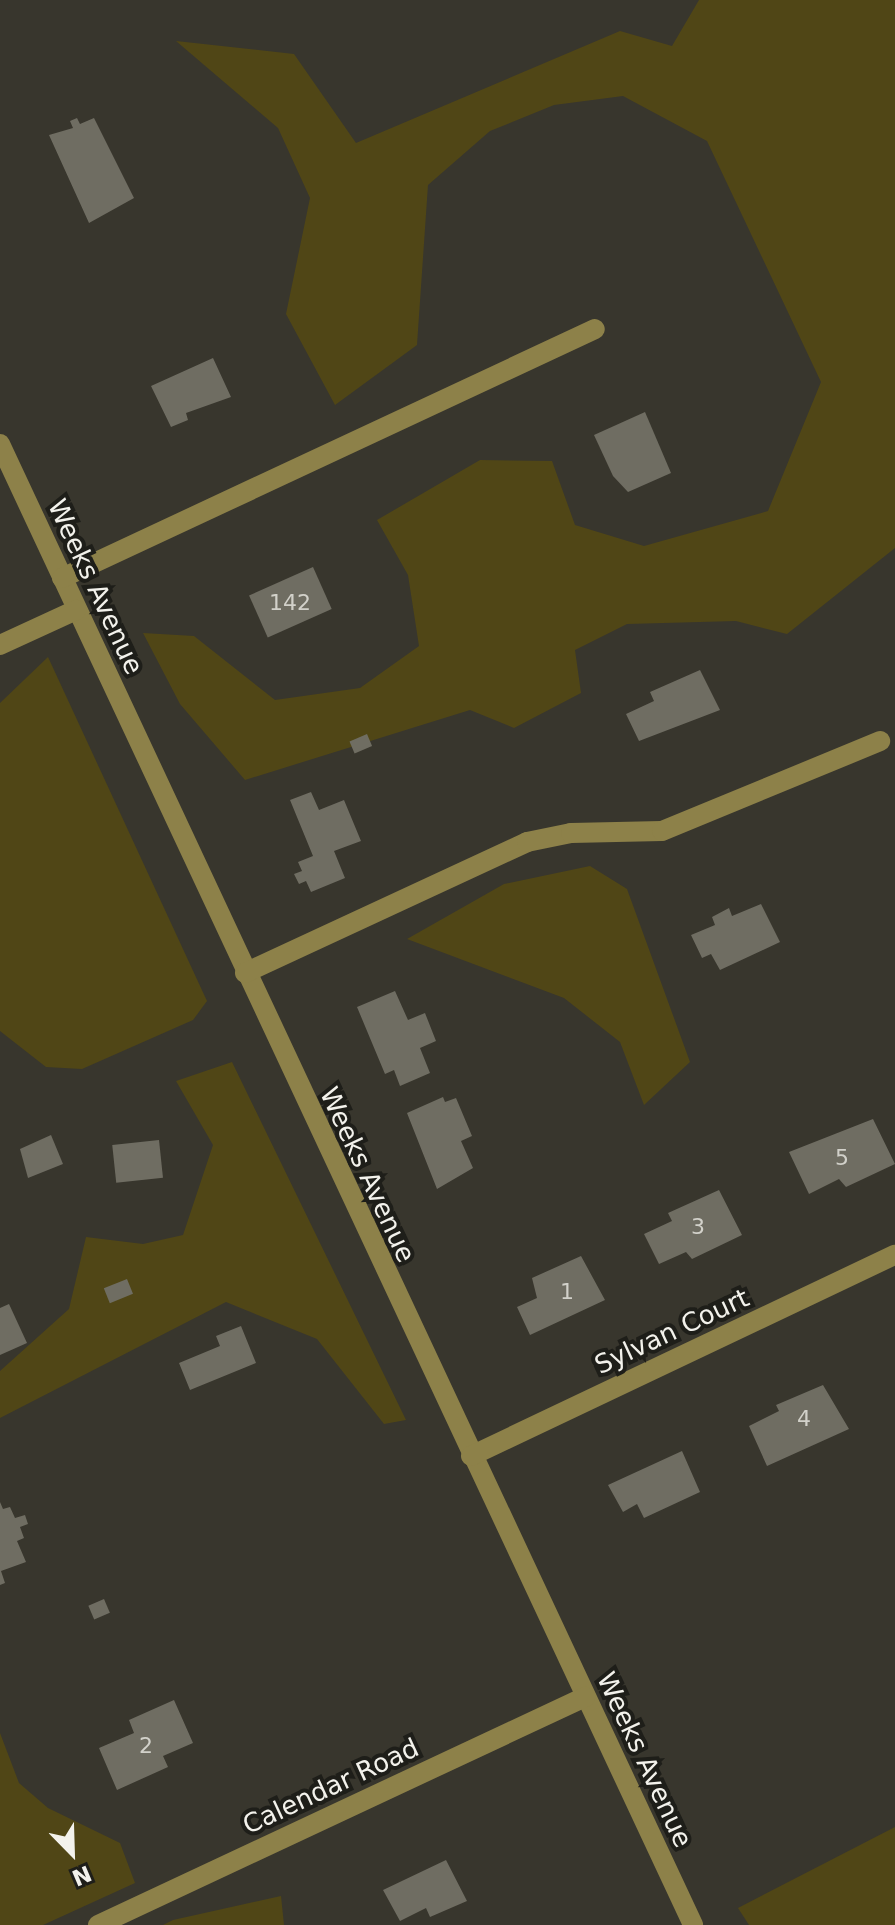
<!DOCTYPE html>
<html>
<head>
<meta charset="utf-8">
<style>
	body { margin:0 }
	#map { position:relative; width:895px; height:1925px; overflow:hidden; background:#38362d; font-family:"DejaVu Sans",sans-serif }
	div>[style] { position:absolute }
	.green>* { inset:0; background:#504616 }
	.building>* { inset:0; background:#6f6d62; transform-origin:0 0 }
	.minor>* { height:20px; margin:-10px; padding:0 10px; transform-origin:10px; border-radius:10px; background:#8d8149 }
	span { translate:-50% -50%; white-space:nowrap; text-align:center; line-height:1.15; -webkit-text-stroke:8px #1e1e19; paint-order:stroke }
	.number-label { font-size:22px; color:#d2d1ca }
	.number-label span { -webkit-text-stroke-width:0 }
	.street-label { font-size:26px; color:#f3f2ec }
	.north { position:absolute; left:32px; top:1813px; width:80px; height:80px; -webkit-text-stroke:6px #1e1e19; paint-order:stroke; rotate:157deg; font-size:22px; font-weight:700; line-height:32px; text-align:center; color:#f3f2ec }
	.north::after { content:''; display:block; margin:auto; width:28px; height:36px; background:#f3f2ec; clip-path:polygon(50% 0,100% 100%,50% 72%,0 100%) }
</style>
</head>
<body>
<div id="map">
	<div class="green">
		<div style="clip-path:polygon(699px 0,895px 0,895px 548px,787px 634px,736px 621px,627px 624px,575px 650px,581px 693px,514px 728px,470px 710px,245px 780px,180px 704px,143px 633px,194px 636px,275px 700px,360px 688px,419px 646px,408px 575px,377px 520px,480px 460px,552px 461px,575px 525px,644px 546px,768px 511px,821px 382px,707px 141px,623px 96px,554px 105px,490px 131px,428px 185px,417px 345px,335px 405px,286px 314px,310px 198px,278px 128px,176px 41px,294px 54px,356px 143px,620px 31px,672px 46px)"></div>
		<div style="clip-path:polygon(48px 657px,207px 1001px,193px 1020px,82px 1069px,46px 1067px,0 1031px,0 703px)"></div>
		<div style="clip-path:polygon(590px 866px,627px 889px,690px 1062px,644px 1105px,620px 1042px,564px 998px,407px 939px,504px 884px)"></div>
		<div style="clip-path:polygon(232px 1062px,406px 1420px,384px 1424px,317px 1339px,226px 1302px,0 1418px,0 1371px,69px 1309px,86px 1237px,143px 1244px,183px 1235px,213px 1145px,176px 1081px)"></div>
		<div style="clip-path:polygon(0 1733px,19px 1783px,48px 1808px,120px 1843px,135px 1883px,43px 1925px,0 1925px)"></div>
		<div style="clip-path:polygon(895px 1827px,895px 1925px,749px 1925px,738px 1908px)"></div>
		<div style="clip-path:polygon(281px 1896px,284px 1925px,163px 1925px,173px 1920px)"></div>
	</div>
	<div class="building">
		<div style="clip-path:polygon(77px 118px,80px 124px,94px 118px,134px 198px,89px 223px,49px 135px,73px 128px,70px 121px)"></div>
		<div style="clip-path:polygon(213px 358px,231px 397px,186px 413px,188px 420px,171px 427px,151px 386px)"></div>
		<div style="clip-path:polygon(645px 412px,671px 473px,628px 492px,613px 476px,594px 435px)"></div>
		<div style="left:313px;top:567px;width:46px;height:70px;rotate:66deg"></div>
		<div style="clip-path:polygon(700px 670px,720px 710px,639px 741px,626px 714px,654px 701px,650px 692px)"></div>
		<div style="left:367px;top:734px;width:13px;height:19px;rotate:67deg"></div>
		<div style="clip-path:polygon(311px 792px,319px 810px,344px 800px,361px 841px,334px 851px,345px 878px,311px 892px,306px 881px,299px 884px,294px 874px,302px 871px,298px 862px,313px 856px,290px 800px)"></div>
		<div style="clip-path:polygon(761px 904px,780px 942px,720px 970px,711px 954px,702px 958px,691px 935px,715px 925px,712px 917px,729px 908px,732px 916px)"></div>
		<div style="clip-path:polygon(395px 991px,408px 1020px,425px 1013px,436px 1041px,420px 1048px,430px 1073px,400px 1086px,394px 1070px,385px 1074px,357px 1007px)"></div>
		<div style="clip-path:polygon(443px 1097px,445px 1102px,456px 1098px,472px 1136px,461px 1141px,473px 1168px,437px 1189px,407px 1113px)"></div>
		<div style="clip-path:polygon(873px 1119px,895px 1164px,846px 1187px,839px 1179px,809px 1194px,789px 1152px)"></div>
		<div style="clip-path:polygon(51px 1135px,63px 1164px,28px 1178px,20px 1149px)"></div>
		<div style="left:159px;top:1140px;width:38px;height:47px;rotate:84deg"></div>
		<div style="clip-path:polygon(719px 1190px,742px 1235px,692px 1259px,686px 1252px,659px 1264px,644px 1234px,672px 1221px,668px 1213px)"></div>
		<div style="clip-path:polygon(581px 1256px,605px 1300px,530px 1335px,517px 1307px,537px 1298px,532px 1278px)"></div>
		<div style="left:127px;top:1279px;width:16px;height:25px;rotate:68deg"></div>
		<div style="clip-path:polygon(9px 1304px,27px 1343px,0 1355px,0 1308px)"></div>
		<div style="clip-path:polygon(241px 1326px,256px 1363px,190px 1390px,179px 1363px,220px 1346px,216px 1336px)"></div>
		<div style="clip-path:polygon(823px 1385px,849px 1429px,767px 1466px,749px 1426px,779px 1411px,776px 1405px)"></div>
		<div style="clip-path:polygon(682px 1451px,700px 1492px,644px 1518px,637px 1504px,623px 1512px,608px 1485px)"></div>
		<div style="clip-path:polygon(0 1502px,3px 1509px,10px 1507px,15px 1518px,25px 1515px,28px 1524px,20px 1527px,24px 1538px,17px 1541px,26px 1562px,1px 1571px,5px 1583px,0 1585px)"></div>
		<div style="left:104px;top:1599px;width:15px;height:17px;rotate:67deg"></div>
		<div style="clip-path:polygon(174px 1700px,193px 1743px,163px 1756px,168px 1767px,117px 1790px,99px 1748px,134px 1733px,129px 1720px)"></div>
		<div style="clip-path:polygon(446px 1860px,467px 1901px,430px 1917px,426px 1908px,400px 1921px,383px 1890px)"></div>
	</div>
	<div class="minor">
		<div style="left:0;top:444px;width:1635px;rotate:64.92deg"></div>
		<div style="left:62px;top:578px;width:588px;rotate:-25.04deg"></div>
		<div style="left:0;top:645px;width:84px;rotate:-24.7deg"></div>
		<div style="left:245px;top:973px;width:311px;rotate:-24.9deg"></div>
		<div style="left:527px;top:842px;width:45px;rotate:-11.6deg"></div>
		<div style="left:571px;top:833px;width:91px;rotate:-1.3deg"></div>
		<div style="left:662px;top:831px;width:236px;rotate:-22.4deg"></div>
		<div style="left:471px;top:1456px;width:469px;rotate:-25.4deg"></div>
		<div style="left:98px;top:1925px;width:538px;rotate:-25.09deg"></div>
	</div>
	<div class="number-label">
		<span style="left:290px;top:603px">142</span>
		<span style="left:842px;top:1158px">5</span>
		<span style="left:698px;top:1227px">3</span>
		<span style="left:567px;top:1292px">1</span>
		<span style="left:804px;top:1419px">4</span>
		<span style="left:146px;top:1746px">2</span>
	</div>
	<div class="street-label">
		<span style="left:95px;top:587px;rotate:65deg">Weeks Avenue</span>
		<span style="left:367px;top:1175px;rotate:65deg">Weeks Avenue</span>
		<span style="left:672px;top:1332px;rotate:-25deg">Sylvan Court</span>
		<span style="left:644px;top:1760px;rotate:65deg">Weeks Avenue</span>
		<span style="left:331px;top:1787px;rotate:-25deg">Calendar Road</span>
	</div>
	<div class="north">N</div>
</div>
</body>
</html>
